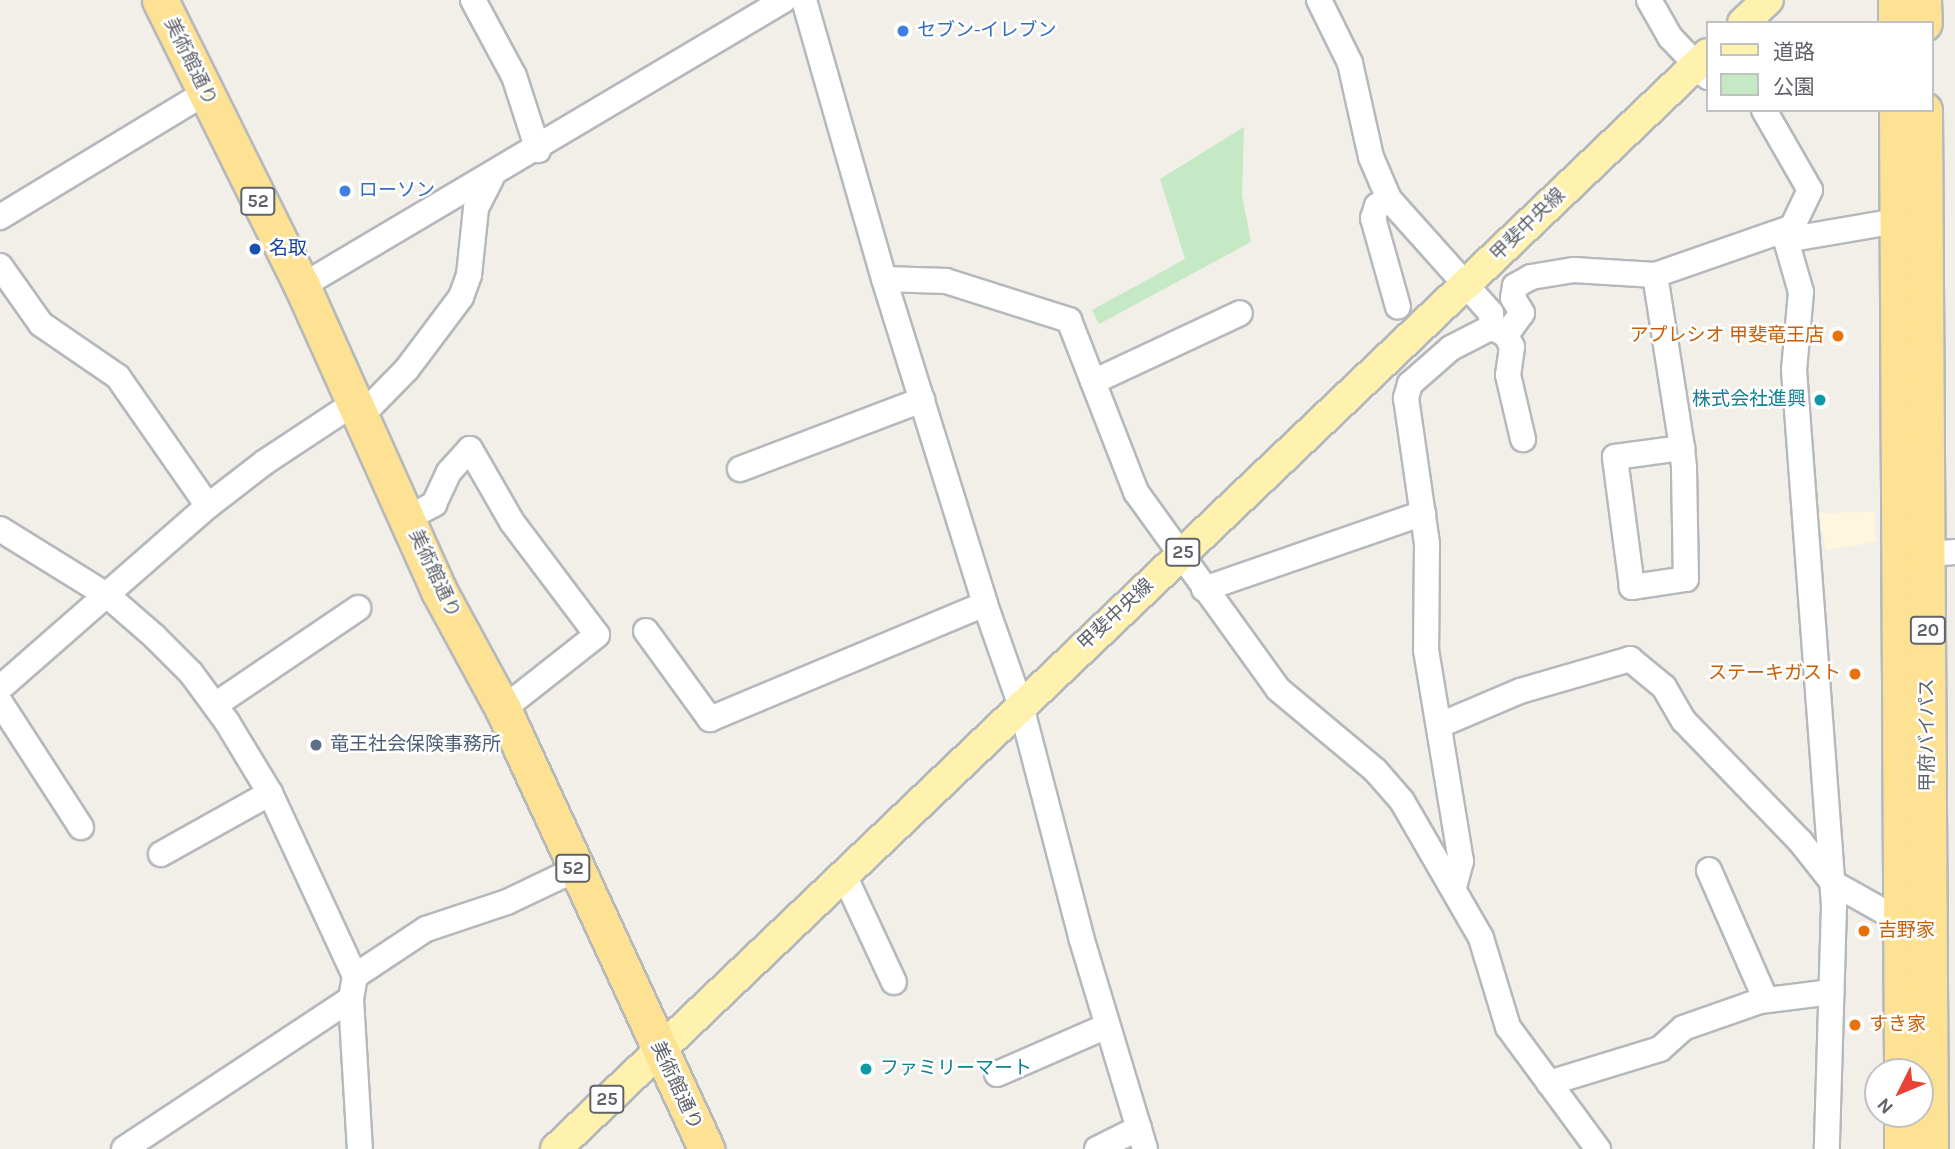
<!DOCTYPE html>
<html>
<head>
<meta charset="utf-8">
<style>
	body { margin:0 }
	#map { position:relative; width:1955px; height:1149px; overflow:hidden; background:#f1efe8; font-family:Karla,"Noto Sans JP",sans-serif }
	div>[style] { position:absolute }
	.commercial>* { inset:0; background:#fef7e0 }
	.green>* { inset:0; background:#c5e8c5 }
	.roads { filter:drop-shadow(2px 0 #b5b8bc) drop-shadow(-2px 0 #b5b8bc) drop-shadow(0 2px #b5b8bc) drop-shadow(0 -2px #b5b8bc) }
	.minor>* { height:24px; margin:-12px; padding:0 12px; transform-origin:12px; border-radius:12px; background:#fff }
	.major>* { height:30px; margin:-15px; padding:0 15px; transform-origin:15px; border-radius:15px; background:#fff2af }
	.highway>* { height:35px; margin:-17.5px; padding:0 17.5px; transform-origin:17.5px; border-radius:17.5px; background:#fde293 }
	.dots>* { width:19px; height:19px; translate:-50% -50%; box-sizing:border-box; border:4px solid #fff; border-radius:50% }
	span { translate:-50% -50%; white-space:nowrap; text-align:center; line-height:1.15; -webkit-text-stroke:5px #fff; paint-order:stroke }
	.shield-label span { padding:2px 5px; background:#fff; border:2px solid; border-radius:5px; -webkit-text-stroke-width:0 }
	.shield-label { font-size:18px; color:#5f6368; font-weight:700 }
	.shop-label { font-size:19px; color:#366cbe }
	.left { translate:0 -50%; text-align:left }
	.street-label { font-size:19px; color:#5f6368 }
	.transit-label { font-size:19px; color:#164399 }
	.food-label { font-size:19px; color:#c56008 }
	.right { translate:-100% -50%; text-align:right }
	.culture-label { font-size:19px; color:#0d838f }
	.service-label { font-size:19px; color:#4e5e75 }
	.legend { position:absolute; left:1706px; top:21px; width:228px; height:91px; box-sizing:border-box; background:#fff; border:2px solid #bfc1c3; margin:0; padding:9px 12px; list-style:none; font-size:21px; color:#5f6368 }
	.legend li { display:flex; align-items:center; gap:14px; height:35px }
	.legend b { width:35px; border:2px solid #bfc1c3 }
	.north { position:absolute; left:1864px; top:1058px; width:70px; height:70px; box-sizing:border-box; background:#fff; border:2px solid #bfc1c3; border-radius:50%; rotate:227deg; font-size:19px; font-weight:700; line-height:28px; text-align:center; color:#5f6368 }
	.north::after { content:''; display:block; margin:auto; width:24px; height:32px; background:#ea4335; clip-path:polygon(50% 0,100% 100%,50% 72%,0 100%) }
</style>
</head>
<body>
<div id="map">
	<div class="commercial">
		<div style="clip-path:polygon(1874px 512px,1876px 542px,1826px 550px,1818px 513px)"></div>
	</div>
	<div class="green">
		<div style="clip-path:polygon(1244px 127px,1242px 195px,1251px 242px,1099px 324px,1092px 310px,1185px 259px,1160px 179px)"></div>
	</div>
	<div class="roads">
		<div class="minor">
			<div style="left:473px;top:0;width:86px;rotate:61.7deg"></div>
			<div style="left:514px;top:76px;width:78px;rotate:72deg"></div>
			<div style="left:804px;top:0;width:290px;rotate:74deg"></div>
			<div style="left:884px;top:279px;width:340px;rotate:72.7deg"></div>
			<div style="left:985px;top:604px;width:108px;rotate:70.6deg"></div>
			<div style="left:1021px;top:706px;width:239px;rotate:75.4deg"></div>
			<div style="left:1081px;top:937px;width:221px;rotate:73.2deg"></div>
			<div style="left:1319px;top:0;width:70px;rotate:63.8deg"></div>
			<div style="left:1350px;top:63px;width:96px;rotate:77.4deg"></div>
			<div style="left:1371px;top:157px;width:46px;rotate:66.8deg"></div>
			<div style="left:1389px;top:199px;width:153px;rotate:48.2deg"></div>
			<div style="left:1491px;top:313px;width:14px;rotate:86deg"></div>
			<div style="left:1492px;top:327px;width:46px;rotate:152.9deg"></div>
			<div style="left:1451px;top:348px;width:55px;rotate:138.7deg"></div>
			<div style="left:1410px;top:384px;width:15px;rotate:106deg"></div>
			<div style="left:1406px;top:398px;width:148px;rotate:81.8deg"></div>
			<div style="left:1427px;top:544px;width:106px;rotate:90.5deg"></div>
			<div style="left:1426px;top:650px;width:214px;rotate:80.6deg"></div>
			<div style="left:1461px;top:861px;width:27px;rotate:105deg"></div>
			<div style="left:1649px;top:0;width:43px;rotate:60.4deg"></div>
			<div style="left:1670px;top:37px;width:55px;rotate:46.5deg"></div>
			<div style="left:1764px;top:110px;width:92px;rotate:60.1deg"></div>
			<div style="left:1810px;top:190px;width:55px;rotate:115.6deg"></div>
			<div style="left:1786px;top:240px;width:54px;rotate:73.9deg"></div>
			<div style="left:1801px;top:292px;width:78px;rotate:95.1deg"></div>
			<div style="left:1794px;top:370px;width:537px;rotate:85.73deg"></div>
			<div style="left:1834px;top:906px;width:243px;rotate:91.7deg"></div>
			<div style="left:1389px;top:199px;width:14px;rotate:150deg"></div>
			<div style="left:1377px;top:206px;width:13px;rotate:108deg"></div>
			<div style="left:1373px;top:218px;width:92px;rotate:74.3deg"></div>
			<div style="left:0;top:217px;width:240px;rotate:-31.2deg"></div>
			<div style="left:1786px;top:240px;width:113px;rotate:-9.7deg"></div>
			<div style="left:0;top:266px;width:71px;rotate:54.7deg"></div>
			<div style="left:41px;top:324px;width:93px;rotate:34.5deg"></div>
			<div style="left:118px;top:377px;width:157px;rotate:55.1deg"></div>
			<div style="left:1655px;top:275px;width:175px;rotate:81.1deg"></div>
			<div style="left:1682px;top:448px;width:20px;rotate:84deg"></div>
			<div style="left:1684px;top:468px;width:111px;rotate:89deg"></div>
			<div style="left:1686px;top:579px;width:55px;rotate:171.6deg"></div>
			<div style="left:1632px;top:587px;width:131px;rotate:-97.5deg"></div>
			<div style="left:1615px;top:457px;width:68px;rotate:-7.7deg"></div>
			<div style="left:884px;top:279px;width:62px;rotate:1.8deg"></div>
			<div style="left:946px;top:281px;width:129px;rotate:17.6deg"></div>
			<div style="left:1069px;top:320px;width:185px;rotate:68.7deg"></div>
			<div style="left:1136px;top:492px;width:243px;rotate:54.2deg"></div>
			<div style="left:1278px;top:689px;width:126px;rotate:39.9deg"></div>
			<div style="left:1375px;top:770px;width:41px;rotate:48.9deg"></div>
			<div style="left:1402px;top:801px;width:158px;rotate:60deg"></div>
			<div style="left:1481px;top:938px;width:93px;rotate:73.1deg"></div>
			<div style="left:1508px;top:1027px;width:152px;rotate:53.6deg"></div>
			<div style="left:302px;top:286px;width:560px;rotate:-30.68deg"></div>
			<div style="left:1493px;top:328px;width:15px;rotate:28deg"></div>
			<div style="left:1506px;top:335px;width:13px;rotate:63deg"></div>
			<div style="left:1512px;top:347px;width:28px;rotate:98deg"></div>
			<div style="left:1508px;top:375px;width:66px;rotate:76.8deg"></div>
			<div style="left:1506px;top:335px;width:27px;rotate:-54deg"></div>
			<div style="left:1522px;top:313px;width:17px;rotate:-121deg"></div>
			<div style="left:1513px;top:298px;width:12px;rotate:-81deg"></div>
			<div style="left:1515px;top:286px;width:18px;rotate:-29deg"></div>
			<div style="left:1531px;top:277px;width:44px;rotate:-9.2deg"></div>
			<div style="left:1574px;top:270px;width:81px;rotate:3.5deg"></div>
			<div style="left:1655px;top:275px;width:146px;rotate:-19.2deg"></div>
			<div style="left:1093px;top:382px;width:162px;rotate:-25.1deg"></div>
			<div style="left:360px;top:417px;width:67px;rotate:-45.6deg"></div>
			<div style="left:407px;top:369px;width:90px;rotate:-53.1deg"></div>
			<div style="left:461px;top:297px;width:23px;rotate:-70deg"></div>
			<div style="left:469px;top:275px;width:67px;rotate:-84deg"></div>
			<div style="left:476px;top:208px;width:34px;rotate:-63deg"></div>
			<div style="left:740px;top:469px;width:195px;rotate:-20.8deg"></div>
			<div style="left:408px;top:518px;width:30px;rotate:-28deg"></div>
			<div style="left:434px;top:504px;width:35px;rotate:-65deg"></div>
			<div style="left:449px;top:472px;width:31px;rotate:-48deg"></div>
			<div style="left:470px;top:449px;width:84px;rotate:60.1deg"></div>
			<div style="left:512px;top:522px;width:141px;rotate:53deg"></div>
			<div style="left:597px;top:635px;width:120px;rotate:141.8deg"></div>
			<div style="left:0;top:529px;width:127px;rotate:31.8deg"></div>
			<div style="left:108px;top:596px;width:61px;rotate:41deg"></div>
			<div style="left:154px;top:636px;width:52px;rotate:45deg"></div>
			<div style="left:191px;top:673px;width:61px;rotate:53.7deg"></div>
			<div style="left:227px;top:722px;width:83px;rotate:58.8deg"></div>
			<div style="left:270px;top:793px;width:202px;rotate:65.1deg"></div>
			<div style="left:355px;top:976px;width:23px;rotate:100deg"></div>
			<div style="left:351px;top:999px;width:150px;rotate:86.6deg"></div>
			<div style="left:1927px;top:554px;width:28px;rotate:-4deg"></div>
			<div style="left:1204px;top:589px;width:232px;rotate:-19.1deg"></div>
			<div style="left:646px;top:631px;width:109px;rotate:54deg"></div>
			<div style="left:710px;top:719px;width:298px;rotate:-22.7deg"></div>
			<div style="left:0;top:688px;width:276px;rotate:-41.2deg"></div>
			<div style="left:208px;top:506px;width:72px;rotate:-37.7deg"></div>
			<div style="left:265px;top:462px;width:107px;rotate:-33.5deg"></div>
			<div style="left:0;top:702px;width:149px;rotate:57.1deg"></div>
			<div style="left:215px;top:705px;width:173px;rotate:-34.1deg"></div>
			<div style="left:1440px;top:725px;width:87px;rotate:-23deg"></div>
			<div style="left:1520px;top:691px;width:115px;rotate:-16.2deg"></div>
			<div style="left:1630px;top:659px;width:44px;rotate:39.5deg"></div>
			<div style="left:1664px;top:687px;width:39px;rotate:60deg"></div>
			<div style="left:1684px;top:721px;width:167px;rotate:46deg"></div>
			<div style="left:1800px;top:841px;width:53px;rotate:51.8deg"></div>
			<div style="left:1833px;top:883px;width:78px;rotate:29.2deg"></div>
			<div style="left:161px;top:854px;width:125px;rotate:-29.2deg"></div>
			<div style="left:844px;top:875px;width:118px;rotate:65deg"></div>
			<div style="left:355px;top:976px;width:85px;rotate:-33.5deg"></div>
			<div style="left:426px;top:929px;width:85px;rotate:-18.4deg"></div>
			<div style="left:507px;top:902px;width:74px;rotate:-25.5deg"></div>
			<div style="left:1760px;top:1001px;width:72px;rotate:-7.2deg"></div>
			<div style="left:997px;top:1074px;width:120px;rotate:-23.6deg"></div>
			<div style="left:1549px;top:1083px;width:116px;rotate:-17deg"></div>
			<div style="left:1660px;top:1049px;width:31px;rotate:-42deg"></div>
			<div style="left:1683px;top:1028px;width:82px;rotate:-19.3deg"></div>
			<div style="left:1760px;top:1001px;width:10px;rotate:-79deg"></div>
			<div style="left:1762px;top:991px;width:132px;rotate:-113.7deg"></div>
			<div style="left:124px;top:1149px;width:272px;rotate:-33.5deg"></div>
			<div style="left:1097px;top:1149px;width:47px;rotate:-26.6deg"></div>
		</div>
		<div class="major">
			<div style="left:1743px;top:23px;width:34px;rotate:-43deg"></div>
			<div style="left:556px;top:1149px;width:1589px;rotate:-43.55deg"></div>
		</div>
		<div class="highway">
			<div style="left:160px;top:0;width:319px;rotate:63.6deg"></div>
			<div style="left:302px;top:286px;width:334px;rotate:65.8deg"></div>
			<div style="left:439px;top:591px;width:134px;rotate:61.5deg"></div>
			<div style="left:503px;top:709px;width:485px;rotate:65.2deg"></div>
			<div style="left:1896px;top:0;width:23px;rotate:90deg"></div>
			<div style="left:1923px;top:0;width:23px;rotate:88deg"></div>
			<div style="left:1897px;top:110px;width:962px;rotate:89.7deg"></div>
			<div style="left:1924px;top:110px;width:1039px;rotate:89.67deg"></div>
			<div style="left:1902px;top:1114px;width:35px;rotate:90deg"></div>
		</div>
	</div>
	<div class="dots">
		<div style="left:903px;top:31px;background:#3f7fe0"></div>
		<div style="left:345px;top:191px;background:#3f7fe0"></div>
		<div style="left:255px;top:249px;background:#1a4fb4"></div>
		<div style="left:1838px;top:336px;background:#e8710a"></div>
		<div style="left:1820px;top:400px;background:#0f9aa8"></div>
		<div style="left:1855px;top:674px;background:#e8710a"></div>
		<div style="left:316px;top:745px;background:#5c6f8a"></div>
		<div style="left:1864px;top:931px;background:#e8710a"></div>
		<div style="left:1855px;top:1025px;background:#e8710a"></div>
		<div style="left:866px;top:1069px;background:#0f9aa8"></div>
	</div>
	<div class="shield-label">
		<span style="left:258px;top:201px">52</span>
		<span style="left:1183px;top:552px">25</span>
		<span style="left:1928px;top:630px">20</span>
		<span style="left:573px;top:868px">52</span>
		<span style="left:607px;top:1099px">25</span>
	</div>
	<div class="shop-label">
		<span class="left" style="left:917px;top:31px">セブン-イレブン</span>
		<span class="left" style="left:359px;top:191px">ローソン</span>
	</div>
	<div class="street-label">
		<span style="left:190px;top:62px;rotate:64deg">美術館通り</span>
		<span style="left:1528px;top:225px;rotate:-44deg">甲斐中央線</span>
		<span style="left:434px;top:574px;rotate:65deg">美術館通り</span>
		<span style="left:1116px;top:615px;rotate:-43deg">甲斐中央線</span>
		<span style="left:1928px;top:735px;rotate:-90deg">甲府バイパス</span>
		<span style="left:676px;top:1086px;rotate:65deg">美術館通り</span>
	</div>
	<div class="transit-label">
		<span class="left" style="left:269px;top:249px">名取</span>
	</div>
	<div class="food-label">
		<span class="right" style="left:1824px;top:336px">アプレシオ 甲斐竜王店</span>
		<span class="right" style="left:1841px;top:674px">ステーキガスト</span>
		<span class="left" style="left:1878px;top:931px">吉野家</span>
		<span class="left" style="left:1869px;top:1025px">すき家</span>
	</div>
	<div class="culture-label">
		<span class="right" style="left:1806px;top:400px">株式会社進興</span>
		<span class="left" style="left:880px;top:1069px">ファミリーマート</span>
	</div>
	<div class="service-label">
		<span class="left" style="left:330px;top:745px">竜王社会保険事務所</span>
	</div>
	<ul class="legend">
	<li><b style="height:9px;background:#fff2af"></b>道路</li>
	<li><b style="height:19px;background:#c5e8c5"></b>公園</li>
	</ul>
	<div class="north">N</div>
</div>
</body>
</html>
